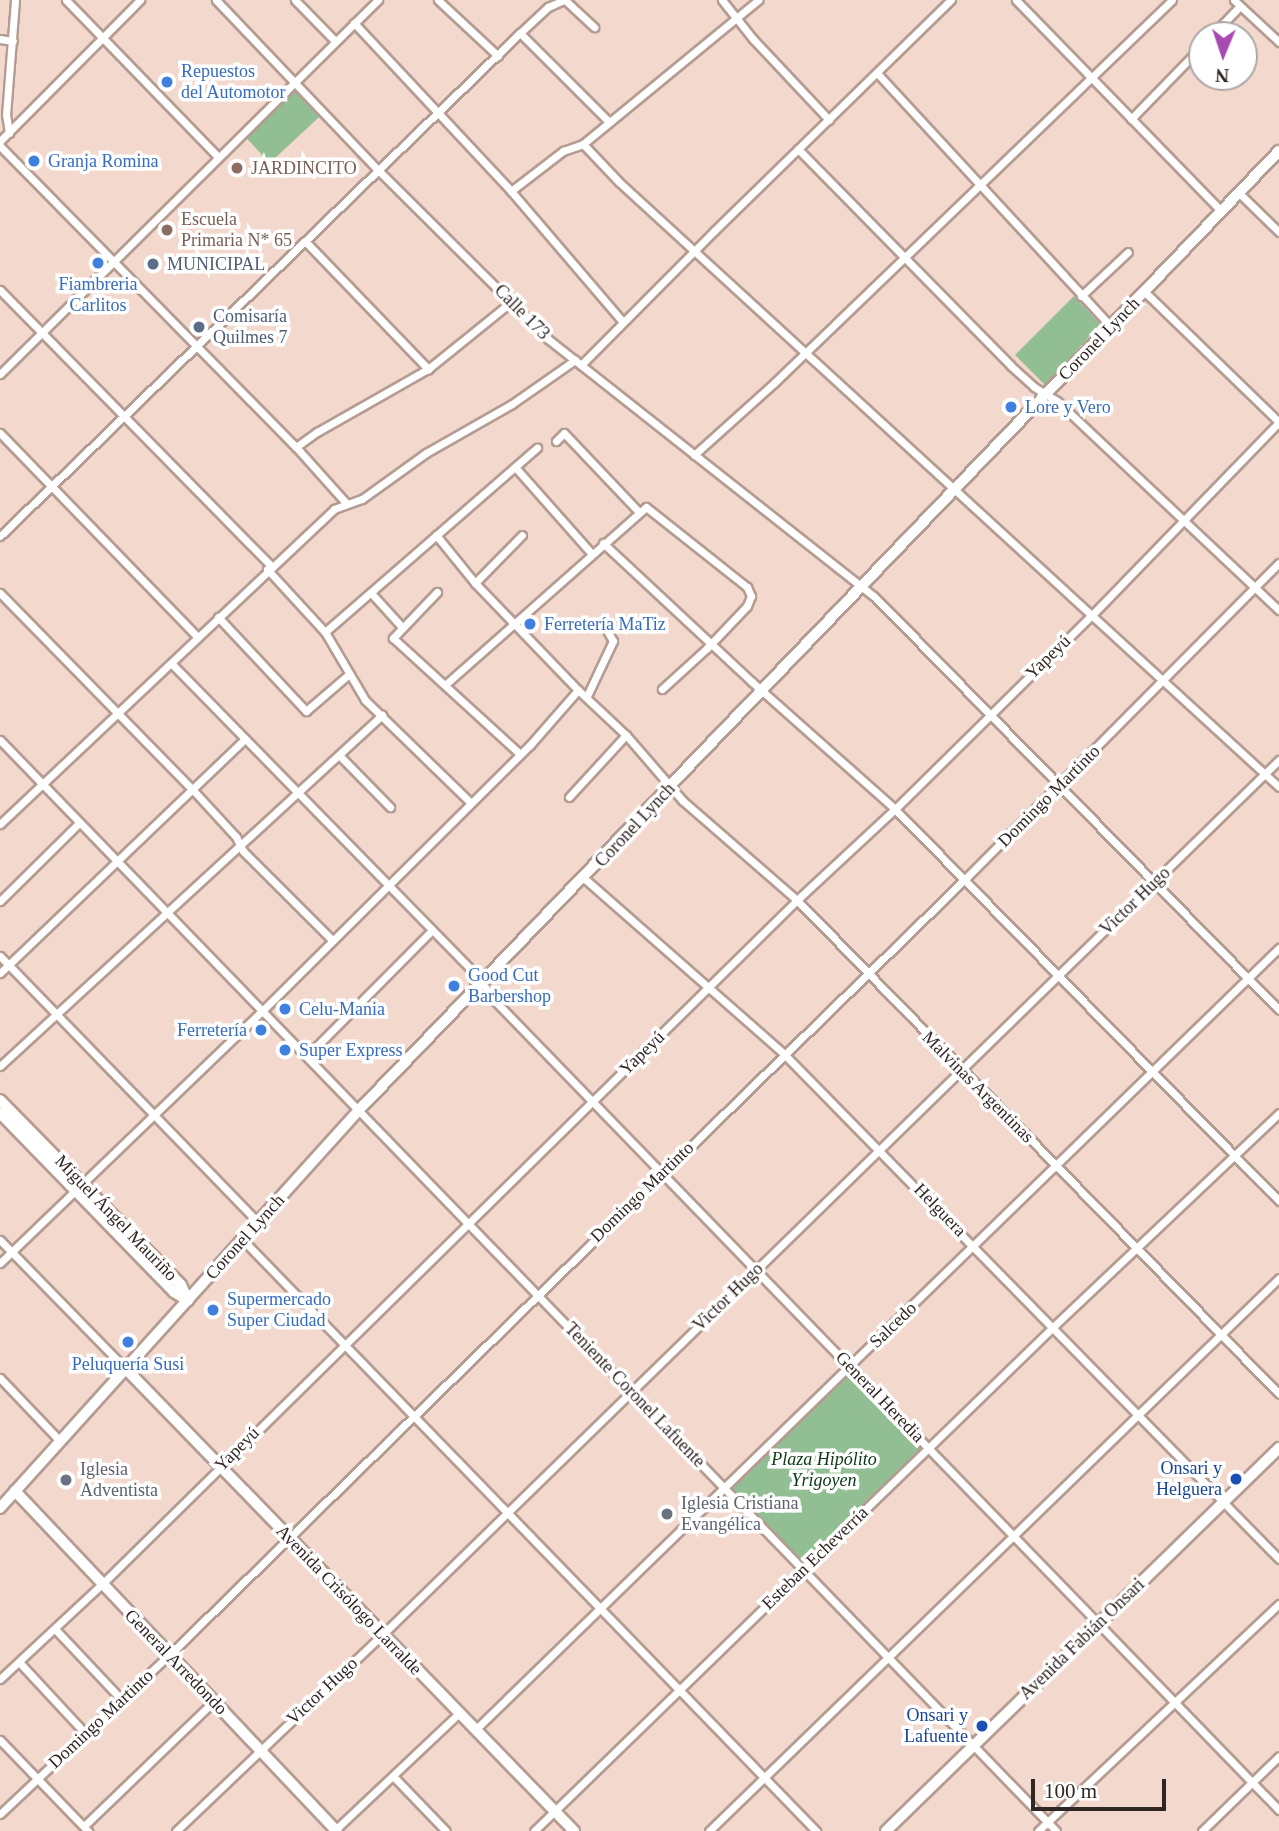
<!DOCTYPE html>
<html>
<head>
<meta charset="utf-8">
<style>
	body { margin:0 }
	#map { position:relative; width:1279px; height:1831px; overflow:hidden; background:#f3d8cd; font-family:"Times New Roman",serif }
	div>[style] { position:absolute }
	.green>* { inset:0; background:#92be94; transform-origin:0 0 }
	.roads { filter:drop-shadow(2px 0 #b59c92) drop-shadow(-2px 0 #b59c92) drop-shadow(0 2px #b59c92) drop-shadow(0 -2px #b59c92) }
	.street>* { height:7px; margin:-3.5px; padding:0 3.5px; transform-origin:3.5px; border-radius:3.5px; background:#fff }
	.secondary>* { height:10px; margin:-5px; padding:0 5px; transform-origin:5px; border-radius:5px; background:#fff }
	.dots>* { width:19px; height:19px; translate:-50% -50%; box-sizing:border-box; border:4px solid #fff; border-radius:50% }
	span { translate:-50% -50%; white-space:nowrap; text-align:center; line-height:1.15; -webkit-text-stroke:7px #fff; paint-order:stroke }
	.shop-label { font-size:18px; color:#366cbe }
	.left { translate:0 -50%; text-align:left }
	.right { translate:-100% -50%; text-align:right }
	.education-label { font-size:18px; color:#785e54 }
	.service-label { font-size:18px; color:#4e5e75 }
	.street-label { font-size:18px; color:#302623 }
	.park-label { font-size:18px; color:#0b3813; font-style:italic }
	.transit-label { font-size:18px; color:#164399 }
	.worship-label { font-size:18px; color:#5b616d }
	.north { position:absolute; left:1188px; top:21px; width:70px; height:70px; box-sizing:border-box; background:#fff; border:2px solid #aca8a7; border-radius:50%; rotate:182deg; font-size:19px; font-weight:700; line-height:28px; text-align:center; color:#302623 }
	.north::after { content:''; display:block; margin:auto; width:24px; height:32px; background:#a74ab3; clip-path:polygon(50% 0,100% 100%,50% 72%,0 100%) }
	.scale { position:absolute; left:1031px; top:1779px; width:135px; height:32px; box-sizing:border-box; border:4px solid #302623; border-top:0; padding-left:9px; font-size:21px; line-height:24px; white-space:nowrap; color:#302623; -webkit-text-stroke:5px #fff; paint-order:stroke }
</style>
</head>
<body>
<div id="map">
	<div class="green">
		<div style="left:295px;top:89px;width:37px;height:69px;rotate:47deg"></div>
		<div style="clip-path:polygon(1074px 296px,1100px 324px,1046px 386px,1015px 355px)"></div>
		<div style="left:851px;top:1366px;width:112px;height:175px;rotate:47deg"></div>
	</div>
	<div class="roads">
		<div class="street">
			<div style="left:66px;top:0;width:219px;rotate:45.9deg"></div>
			<div style="left:216px;top:0;width:236px;rotate:46.4deg"></div>
			<div style="left:379px;top:171px;width:238px;rotate:44.8deg"></div>
			<div style="left:548px;top:339px;width:415px;rotate:38.3deg"></div>
			<div style="left:874px;top:596px;width:579px;rotate:45.63deg"></div>
			<div style="left:295px;top:0;width:57px;rotate:45.7deg"></div>
			<div style="left:438px;top:0;width:82px;rotate:43deg"></div>
			<div style="left:565px;top:0;width:40px;rotate:43deg"></div>
			<div style="left:722px;top:0;width:50px;rotate:51.5deg"></div>
			<div style="left:753px;top:39px;width:111px;rotate:46.8deg"></div>
			<div style="left:1016px;top:0;width:294px;rotate:45.8deg"></div>
			<div style="left:1234px;top:0;width:62px;rotate:43deg"></div>
			<div style="left:354px;top:23px;width:230px;rotate:46.9deg"></div>
			<div style="left:511px;top:191px;width:172px;rotate:49.5deg"></div>
			<div style="left:520px;top:33px;width:126px;rotate:45deg"></div>
			<div style="left:1212px;top:35px;width:40px;rotate:-46deg"></div>
			<div style="left:0;top:39px;width:13px;rotate:9deg"></div>
			<div style="left:877px;top:73px;width:345px;rotate:47.3deg"></div>
			<div style="left:1131px;top:119px;width:102px;rotate:-45.8deg"></div>
			<div style="left:9px;top:133px;width:18px;rotate:-99deg"></div>
			<div style="left:6px;top:115px;width:115px;rotate:-85.5deg"></div>
			<div style="left:0;top:141px;width:199px;rotate:-45.2deg"></div>
			<div style="left:583px;top:144px;width:52px;rotate:46.5deg"></div>
			<div style="left:619px;top:182px;width:895px;rotate:42.51deg"></div>
			<div style="left:0;top:146px;width:422px;rotate:45.5deg"></div>
			<div style="left:296px;top:447px;width:75px;rotate:48.2deg"></div>
			<div style="left:798px;top:149px;width:304px;rotate:45.5deg"></div>
			<div style="left:1011px;top:366px;width:31px;rotate:42deg"></div>
			<div style="left:1034px;top:387px;width:27px;rotate:31deg"></div>
			<div style="left:1057px;top:401px;width:305px;rotate:43.3deg"></div>
			<div style="left:511px;top:191px;width:66px;rotate:-37.6deg"></div>
			<div style="left:563px;top:151px;width:21px;rotate:-19deg"></div>
			<div style="left:583px;top:144px;width:227px;rotate:-39.4deg"></div>
			<div style="left:1239px;top:193px;width:56px;rotate:44.3deg"></div>
			<div style="left:305px;top:241px;width:178px;rotate:46.1deg"></div>
			<div style="left:0;top:290px;width:387px;rotate:45.5deg"></div>
			<div style="left:1081px;top:296px;width:64px;rotate:-43.1deg"></div>
			<div style="left:581px;top:365px;width:189px;rotate:-45.2deg"></div>
			<div style="left:714px;top:231px;width:331px;rotate:-44.3deg"></div>
			<div style="left:0;top:374px;width:532px;rotate:-44.7deg"></div>
			<div style="left:0;top:433px;width:284px;rotate:45.9deg"></div>
			<div style="left:556px;top:441px;width:11px;rotate:-45deg"></div>
			<div style="left:564px;top:433px;width:108px;rotate:46.5deg"></div>
			<div style="left:296px;top:447px;width:26px;rotate:-36deg"></div>
			<div style="left:317px;top:432px;width:128px;rotate:-29.6deg"></div>
			<div style="left:428px;top:369px;width:107px;rotate:-38.9deg"></div>
			<div style="left:694px;top:455px;width:108px;rotate:-42deg"></div>
			<div style="left:774px;top:383px;width:552px;rotate:-43.9deg"></div>
			<div style="left:515px;top:467px;width:115px;rotate:48.5deg"></div>
			<div style="left:436px;top:535px;width:62px;rotate:50.9deg"></div>
			<div style="left:475px;top:583px;width:149px;rotate:46.1deg"></div>
			<div style="left:578px;top:690px;width:66px;rotate:43.2deg"></div>
			<div style="left:626px;top:735px;width:87px;rotate:49.2deg"></div>
			<div style="left:683px;top:801px;width:151px;rotate:41deg"></div>
			<div style="left:797px;top:900px;width:690px;rotate:45.7deg"></div>
			<div style="left:0;top:536px;width:723px;rotate:-44.05deg"></div>
			<div style="left:520px;top:33px;width:38px;rotate:-43deg"></div>
			<div style="left:548px;top:7px;width:17px;rotate:-24deg"></div>
			<div style="left:603px;top:543px;width:204px;rotate:43deg"></div>
			<div style="left:752px;top:682px;width:191px;rotate:41.6deg"></div>
			<div style="left:895px;top:809px;width:549px;rotate:45.59deg"></div>
			<div style="left:267px;top:569px;width:86px;rotate:47.4deg"></div>
			<div style="left:325px;top:632px;width:79px;rotate:59.5deg"></div>
			<div style="left:365px;top:700px;width:146px;rotate:44.2deg"></div>
			<div style="left:475px;top:583px;width:67px;rotate:-45.6deg"></div>
			<div style="left:437px;top:592px;width:64px;rotate:133.7deg"></div>
			<div style="left:393px;top:638px;width:171px;rotate:42.4deg"></div>
			<div style="left:0;top:593px;width:276px;rotate:45.6deg"></div>
			<div style="left:193px;top:790px;width:64px;rotate:47.5deg"></div>
			<div style="left:236px;top:837px;width:16px;rotate:63deg"></div>
			<div style="left:243px;top:851px;width:126px;rotate:45deg"></div>
			<div style="left:372px;top:594px;width:45px;rotate:47.7deg"></div>
			<div style="left:218px;top:617px;width:129px;rotate:46.9deg"></div>
			<div style="left:306px;top:711px;width:57px;rotate:-40.7deg"></div>
			<div style="left:325px;top:632px;width:281px;rotate:-41deg"></div>
			<div style="left:172px;top:664px;width:434px;rotate:45.6deg"></div>
			<div style="left:476px;top:974px;width:32px;rotate:55deg"></div>
			<div style="left:494px;top:1000px;width:1128px;rotate:45.9deg"></div>
			<div style="left:446px;top:684px;width:267px;rotate:-41.5deg"></div>
			<div style="left:646px;top:507px;width:129px;rotate:38.4deg"></div>
			<div style="left:747px;top:587px;width:10px;rotate:66deg"></div>
			<div style="left:751px;top:596px;width:11px;rotate:112deg"></div>
			<div style="left:747px;top:606px;width:58px;rotate:133.6deg"></div>
			<div style="left:707px;top:648px;width:61px;rotate:137.7deg"></div>
			<div style="left:587px;top:696px;width:61px;rotate:-64.7deg"></div>
			<div style="left:613px;top:641px;width:18px;rotate:-119deg"></div>
			<div style="left:0;top:740px;width:1518px;rotate:45.93deg"></div>
			<div style="left:339px;top:755px;width:73px;rotate:45.6deg"></div>
			<div style="left:569px;top:797px;width:84px;rotate:-47.4deg"></div>
			<div style="left:0;top:824px;width:459px;rotate:-43.3deg"></div>
			<div style="left:334px;top:509px;width:30px;rotate:-20deg"></div>
			<div style="left:362px;top:499px;width:79px;rotate:-35.7deg"></div>
			<div style="left:426px;top:453px;width:99px;rotate:-29.7deg"></div>
			<div style="left:512px;top:404px;width:77px;rotate:-34.9deg"></div>
			<div style="left:585px;top:879px;width:266px;rotate:41.3deg"></div>
			<div style="left:785px;top:1055px;width:706px;rotate:45.57deg"></div>
			<div style="left:0;top:901px;width:112px;rotate:-44.6deg"></div>
			<div style="left:0;top:956px;width:371px;rotate:45.9deg"></div>
			<div style="left:0;top:973px;width:339px;rotate:-43.7deg"></div>
			<div style="left:308px;top:1055px;width:176px;rotate:-45.2deg"></div>
			<div style="left:0;top:1066px;width:519px;rotate:-42.58deg"></div>
			<div style="left:242px;top:1239px;width:825px;rotate:45.88deg"></div>
			<div style="left:0;top:1240px;width:179px;rotate:45.7deg"></div>
			<div style="left:0;top:1263px;width:365px;rotate:-43.9deg"></div>
			<div style="left:263px;top:1010px;width:376px;rotate:-44.8deg"></div>
			<div style="left:530px;top:745px;width:73px;rotate:-48.9deg"></div>
			<div style="left:0;top:1378px;width:87px;rotate:46.4deg"></div>
			<div style="left:55px;top:1629px;width:96px;rotate:46.7deg"></div>
			<div style="left:19px;top:1662px;width:97px;rotate:47.1deg"></div>
			<div style="left:0;top:1679px;width:139px;rotate:-43deg"></div>
			<div style="left:102px;top:1584px;width:975px;rotate:-44.54deg"></div>
			<div style="left:797px;top:900px;width:134px;rotate:-42.9deg"></div>
			<div style="left:895px;top:809px;width:276px;rotate:-44.6deg"></div>
			<div style="left:1092px;top:615px;width:269px;rotate:-45.9deg"></div>
			<div style="left:1279px;top:422px;width:187px;rotate:-135.9deg"></div>
			<div style="left:475px;top:1730px;width:1122px;rotate:-44.21deg"></div>
			<div style="left:0;top:1740px;width:127px;rotate:46deg"></div>
			<div style="left:393px;top:1776px;width:76px;rotate:46.1deg"></div>
			<div style="left:0;top:1814px;width:233px;rotate:-43.3deg"></div>
			<div style="left:170px;top:1654px;width:1112px;rotate:-44.27deg"></div>
			<div style="left:966px;top:878px;width:444px;rotate:-45.2deg"></div>
			<div style="left:84px;top:1826px;width:180px;rotate:-43.9deg"></div>
			<div style="left:176px;top:1831px;width:286px;rotate:-43.6deg"></div>
			<div style="left:383px;top:1634px;width:1252px;rotate:-44.29deg"></div>
			<div style="left:334px;top:1831px;width:172px;rotate:-43.3deg"></div>
			<div style="left:534px;top:1831px;width:725px;rotate:-44.16deg"></div>
			<div style="left:1054px;top:1326px;width:310px;rotate:-43.4deg"></div>
			<div style="left:709px;top:1831px;width:794px;rotate:-44.13deg"></div>
			<div style="left:1038px;top:1831px;width:331px;rotate:-43.3deg"></div>
			<div style="left:1202px;top:1831px;width:107px;rotate:-44.2deg"></div>
		</div>
		<div class="secondary">
			<div style="left:0;top:1100px;width:259px;rotate:45.6deg"></div>
			<div style="left:181px;top:1285px;width:17px;rotate:65deg"></div>
			<div style="left:0;top:1113px;width:250px;rotate:45.8deg"></div>
			<div style="left:174px;top:1292px;width:15px;rotate:32deg"></div>
			<div style="left:125px;top:1368px;width:645px;rotate:45.88deg"></div>
			<div style="left:15px;top:1491px;width:468px;rotate:46.6deg"></div>
			<div style="left:0;top:1508px;width:536px;rotate:-47.95deg"></div>
			<div style="left:359px;top:1110px;width:1329px;rotate:-46.19deg"></div>
			<div style="left:886px;top:1831px;width:549px;rotate:-44.26deg"></div>
		</div>
	</div>
	<div class="dots">
		<div style="left:167px;top:82px;background:#3f7fe0"></div>
		<div style="left:34px;top:161px;background:#3f7fe0"></div>
		<div style="left:237px;top:168px;background:#8d6e63"></div>
		<div style="left:167px;top:230px;background:#8d6e63"></div>
		<div style="left:98px;top:263px;background:#3f7fe0"></div>
		<div style="left:153px;top:264px;background:#5c6f8a"></div>
		<div style="left:199px;top:327px;background:#5c6f8a"></div>
		<div style="left:1011px;top:407px;background:#3f7fe0"></div>
		<div style="left:530px;top:624px;background:#3f7fe0"></div>
		<div style="left:454px;top:986px;background:#3f7fe0"></div>
		<div style="left:285px;top:1009px;background:#3f7fe0"></div>
		<div style="left:261px;top:1030px;background:#3f7fe0"></div>
		<div style="left:285px;top:1050px;background:#3f7fe0"></div>
		<div style="left:213px;top:1310px;background:#3f7fe0"></div>
		<div style="left:128px;top:1342px;background:#3f7fe0"></div>
		<div style="left:1236px;top:1479px;background:#1a4fb4"></div>
		<div style="left:66px;top:1480px;background:#6b7280"></div>
		<div style="left:667px;top:1514px;background:#6b7280"></div>
		<div style="left:982px;top:1726px;background:#1a4fb4"></div>
	</div>
	<div class="shop-label">
		<span class="left" style="left:181px;top:82px">Repuestos<br>del Automotor</span>
		<span class="left" style="left:48px;top:161px">Granja Romina</span>
		<span style="left:98px;top:295px">Fiambreria<br>Carlitos</span>
		<span class="left" style="left:1025px;top:407px">Lore y Vero</span>
		<span class="left" style="left:544px;top:624px">Ferretería MaTiz</span>
		<span class="left" style="left:468px;top:986px">Good Cut<br>Barbershop</span>
		<span class="left" style="left:299px;top:1009px">Celu-Mania</span>
		<span class="right" style="left:247px;top:1030px">Ferretería</span>
		<span class="left" style="left:299px;top:1050px">Super Express</span>
		<span class="left" style="left:227px;top:1310px">Supermercado<br>Super Ciudad</span>
		<span style="left:128px;top:1364px">Peluquería Susi</span>
	</div>
	<div class="education-label">
		<span class="left" style="left:251px;top:168px">JARDINCITO</span>
		<span class="left" style="left:181px;top:230px">Escuela<br>Primaria N* 65</span>
	</div>
	<div class="service-label">
		<span class="left" style="left:167px;top:264px">MUNICIPAL</span>
		<span class="left" style="left:213px;top:327px">Comisaría<br>Quilmes 7</span>
	</div>
	<div class="street-label">
		<span style="left:522px;top:312px;rotate:45deg">Calle 173</span>
		<span style="left:1099px;top:339px;rotate:-46deg">Coronel Lynch</span>
		<span style="left:1048px;top:657px;rotate:-44deg">Yapeyú</span>
		<span style="left:1049px;top:796px;rotate:-45deg">Domingo Martinto</span>
		<span style="left:635px;top:825px;rotate:-47deg">Coronel Lynch</span>
		<span style="left:1135px;top:901px;rotate:-44deg">Victor Hugo</span>
		<span style="left:642px;top:1053px;rotate:-44deg">Yapeyú</span>
		<span style="left:978px;top:1087px;rotate:45deg">Malvinas Argentinas</span>
		<span style="left:642px;top:1192px;rotate:-44deg">Domingo Martinto</span>
		<span style="left:940px;top:1210px;rotate:46deg">Helguera</span>
		<span style="left:116px;top:1218px;rotate:46deg">Miguel Ángel Mauriño</span>
		<span style="left:245px;top:1237px;rotate:-48deg">Coronel Lynch</span>
		<span style="left:728px;top:1297px;rotate:-44deg">Victor Hugo</span>
		<span style="left:893px;top:1325px;rotate:-44deg">Salcedo</span>
		<span style="left:635px;top:1395px;rotate:46deg">Teniente Coronel Lafuente</span>
		<span style="left:880px;top:1397px;rotate:46deg">General Heredia</span>
		<span style="left:237px;top:1449px;rotate:-45deg">Yapeyú</span>
		<span style="left:815px;top:1558px;rotate:-44deg">Esteban Echeverría</span>
		<span style="left:349px;top:1600px;rotate:46deg">Avenida Crisólogo Larralde</span>
		<span style="left:1082px;top:1639px;rotate:-44deg">Avenida Fabián Onsari</span>
		<span style="left:176px;top:1662px;rotate:46deg">General Arredondo</span>
		<span style="left:322px;top:1691px;rotate:-43deg">Victor Hugo</span>
		<span style="left:101px;top:1719px;rotate:-43deg">Domingo Martinto</span>
	</div>
	<div class="park-label">
		<span style="left:824px;top:1470px">Plaza Hipólito<br>Yrigoyen</span>
	</div>
	<div class="transit-label">
		<span class="right" style="left:1222px;top:1479px">Onsari y<br>Helguera</span>
		<span class="right" style="left:968px;top:1726px">Onsari y<br>Lafuente</span>
	</div>
	<div class="worship-label">
		<span class="left" style="left:80px;top:1480px">Iglesia<br>Adventista</span>
		<span class="left" style="left:681px;top:1514px">Iglesia Cristiana<br>Evangélica</span>
	</div>
	<div class="north">N</div>
	<div class="scale">100 m</div>
</div>
</body>
</html>
